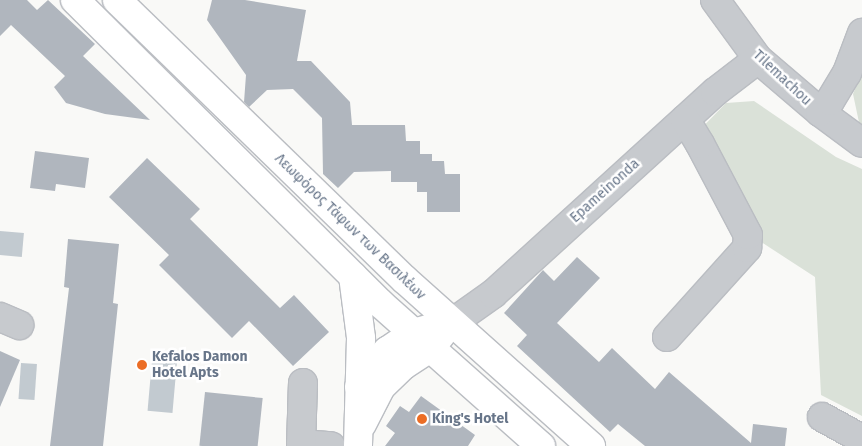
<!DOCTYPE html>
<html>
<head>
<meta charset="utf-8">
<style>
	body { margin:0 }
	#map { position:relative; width:862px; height:446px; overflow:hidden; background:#f9f9f7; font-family:"Fira Sans",sans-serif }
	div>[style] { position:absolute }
	.green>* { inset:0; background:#dae1d8 }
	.water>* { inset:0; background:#c2cad0; transform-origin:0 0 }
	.building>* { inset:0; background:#b0b6be; transform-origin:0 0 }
	.roads { filter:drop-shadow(1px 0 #babdc2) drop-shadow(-1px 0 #babdc2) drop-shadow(0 1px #babdc2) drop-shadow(0 -1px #babdc2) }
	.minor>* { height:28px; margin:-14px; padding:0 14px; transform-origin:14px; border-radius:14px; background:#c7cace }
	.major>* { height:28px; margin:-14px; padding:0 14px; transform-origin:14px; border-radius:14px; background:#fff }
	.dots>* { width:14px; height:14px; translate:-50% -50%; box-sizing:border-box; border:2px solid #fff; border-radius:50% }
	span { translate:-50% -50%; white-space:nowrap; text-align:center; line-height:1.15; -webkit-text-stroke:5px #fff; paint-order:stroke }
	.street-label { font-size:14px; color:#677589 }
	.poi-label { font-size:14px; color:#677589; font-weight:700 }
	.left { translate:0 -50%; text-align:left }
</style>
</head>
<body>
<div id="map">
	<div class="green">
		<div style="clip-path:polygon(862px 72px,862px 129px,860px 127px,853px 94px)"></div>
		<div style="clip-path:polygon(754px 101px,836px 157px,862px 169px,862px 416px,821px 395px,815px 277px,738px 227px,690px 140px,726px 103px)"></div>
	</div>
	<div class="water">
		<div style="left:0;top:231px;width:24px;height:24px;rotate:5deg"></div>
		<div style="left:152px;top:360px;width:25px;height:51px;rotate:5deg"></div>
		<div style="left:21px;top:363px;width:16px;height:36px;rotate:4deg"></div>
	</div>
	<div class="building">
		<div style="clip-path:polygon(0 0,27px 0,37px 10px,48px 0,95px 44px,83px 56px,150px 120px,105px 114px,66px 103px,54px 87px,65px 76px,11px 25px,0 36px)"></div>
		<div style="clip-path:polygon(212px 0,245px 0,306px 10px,297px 61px,311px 61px,350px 102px,352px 125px,405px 125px,406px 141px,420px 141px,420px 154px,432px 154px,432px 161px,444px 161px,445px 174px,460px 174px,460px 212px,427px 212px,427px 192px,417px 192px,417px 182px,391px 182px,391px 171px,354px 172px,338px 188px,323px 174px,322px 118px,293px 89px,267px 90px,249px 107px,244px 102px,246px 75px,207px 20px)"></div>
		<div style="clip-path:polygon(35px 151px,89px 158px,85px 188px,56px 184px,55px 191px,30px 188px)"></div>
		<div style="clip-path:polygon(147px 158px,200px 209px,190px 219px,280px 308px,294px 295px,329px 332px,293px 366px,249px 321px,232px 338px,159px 265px,169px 255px,109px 197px)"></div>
		<div style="clip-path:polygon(68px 239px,119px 244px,113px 303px,118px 304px,103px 446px,50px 446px,69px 288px,64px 287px)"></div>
		<div style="clip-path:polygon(577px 257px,600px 278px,557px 323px,599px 362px,612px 348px,655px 389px,669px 372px,751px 443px,753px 424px,787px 428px,785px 446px,645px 446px,618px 424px,610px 432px,517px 346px,527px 335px,504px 313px,543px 270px,554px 281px)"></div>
		<div style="clip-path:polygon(0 351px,20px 360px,0 407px)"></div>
		<div style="left:205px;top:392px;width:58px;height:54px;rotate:6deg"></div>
		<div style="clip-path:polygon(421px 396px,475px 435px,468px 446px,385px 446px,395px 433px,386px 426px,400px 406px,409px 412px)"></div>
	</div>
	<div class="roads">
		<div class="minor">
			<div style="left:715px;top:0;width:73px;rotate:53.9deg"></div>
			<div style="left:758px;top:59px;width:82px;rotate:40.5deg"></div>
			<div style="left:820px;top:112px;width:52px;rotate:36.4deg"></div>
			<div style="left:820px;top:112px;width:15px;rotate:-48deg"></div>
			<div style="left:830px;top:101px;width:33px;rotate:-59deg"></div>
			<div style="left:847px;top:73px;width:43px;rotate:-69.4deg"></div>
			<div style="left:0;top:317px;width:21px;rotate:23deg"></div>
			<div style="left:452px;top:323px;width:50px;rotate:-35.3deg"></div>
			<div style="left:493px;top:294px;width:300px;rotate:-42.3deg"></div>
			<div style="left:715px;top:92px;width:54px;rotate:-37.5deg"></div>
			<div style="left:667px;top:337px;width:120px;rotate:-48deg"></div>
			<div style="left:747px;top:248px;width:13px;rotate:-86deg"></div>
			<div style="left:748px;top:235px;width:103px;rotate:-117.8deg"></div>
			<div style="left:700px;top:144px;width:29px;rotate:-121deg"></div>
			<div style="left:822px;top:417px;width:46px;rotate:28.8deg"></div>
			<div style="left:301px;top:444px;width:30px;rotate:4deg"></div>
			<div style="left:301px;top:446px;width:63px;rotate:-88.2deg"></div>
		</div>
		<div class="major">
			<div style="left:75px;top:0;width:431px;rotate:44.8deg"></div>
			<div style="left:381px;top:304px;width:214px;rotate:41.6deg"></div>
			<div style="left:117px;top:0;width:400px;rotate:44.2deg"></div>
			<div style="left:404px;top:279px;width:251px;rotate:41.8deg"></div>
			<div style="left:353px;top:276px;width:63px;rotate:82.6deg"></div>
			<div style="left:361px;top:338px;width:108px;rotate:91.6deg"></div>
			<div style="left:359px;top:387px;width:46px;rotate:-52.1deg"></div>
			<div style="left:387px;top:351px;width:32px;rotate:-34deg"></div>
			<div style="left:414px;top:333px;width:19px;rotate:-16deg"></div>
			<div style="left:362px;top:424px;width:42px;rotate:-62.8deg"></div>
			<div style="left:381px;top:387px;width:32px;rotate:-44deg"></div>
			<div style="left:404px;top:365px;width:31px;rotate:-33deg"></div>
			<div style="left:430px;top:348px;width:17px;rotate:-50deg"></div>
		</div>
	</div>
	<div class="dots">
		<div style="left:142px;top:365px;background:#eb6d25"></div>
		<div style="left:422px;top:419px;background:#eb6d25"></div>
	</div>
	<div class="street-label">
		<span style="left:782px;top:78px;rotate:43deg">Tilemachou</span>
		<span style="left:605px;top:191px;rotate:-42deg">Epameinonda</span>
		<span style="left:350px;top:227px;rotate:44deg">Λεωφόρος Τάφων των Βασιλέων</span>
	</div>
	<div class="poi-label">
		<span class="left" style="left:152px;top:365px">Kefalos Damon<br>Hotel Apts</span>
		<span class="left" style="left:432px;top:419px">King's Hotel</span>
	</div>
</div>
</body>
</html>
